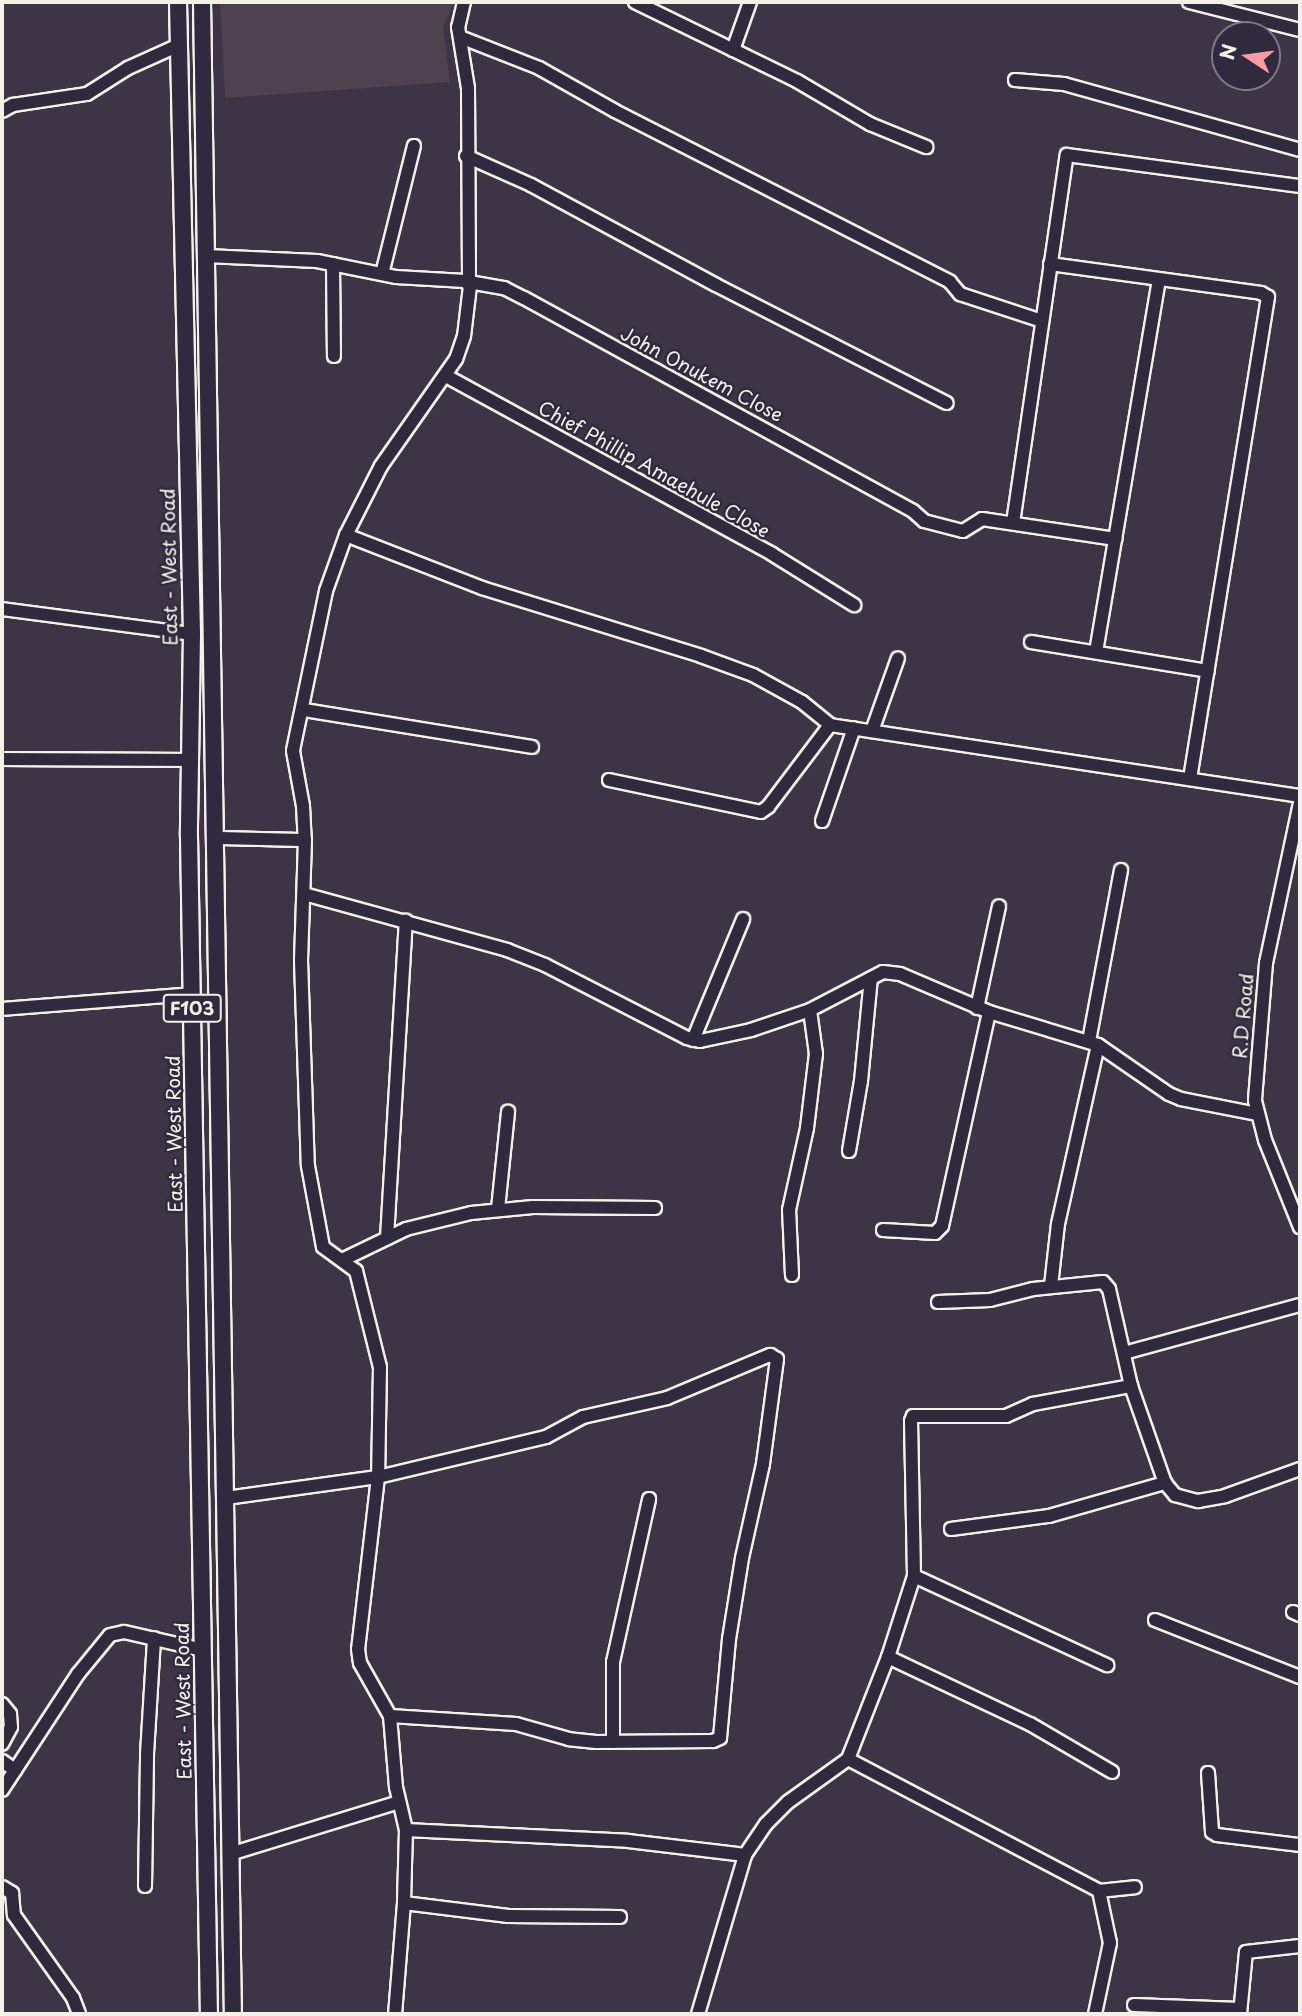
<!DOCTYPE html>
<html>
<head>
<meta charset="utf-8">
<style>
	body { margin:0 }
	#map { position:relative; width:1302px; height:2016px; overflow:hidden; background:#3d3545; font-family:"Playpen Sans",sans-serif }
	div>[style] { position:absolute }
	.built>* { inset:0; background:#4e424f }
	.roads { filter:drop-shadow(2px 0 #f4f1e8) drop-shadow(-2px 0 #f4f1e8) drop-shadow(0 2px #f4f1e8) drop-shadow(0 -2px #f4f1e8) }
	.minor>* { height:12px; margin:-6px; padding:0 6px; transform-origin:6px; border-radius:6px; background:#2f2a3d }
	.major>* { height:16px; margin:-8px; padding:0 8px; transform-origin:8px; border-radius:8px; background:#2f2a3d }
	span { translate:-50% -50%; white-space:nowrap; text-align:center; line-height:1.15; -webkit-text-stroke:5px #2f2a3d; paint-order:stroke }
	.shield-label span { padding:2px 5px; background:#2f2a3d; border:2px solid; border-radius:5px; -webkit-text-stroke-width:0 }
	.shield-label { font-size:18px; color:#f4f1e8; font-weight:700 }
	.street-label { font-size:19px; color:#f4f1e8 }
	.frame { position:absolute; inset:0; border:4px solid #f4f1e8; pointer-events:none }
	.north { position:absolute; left:1211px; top:21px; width:70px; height:70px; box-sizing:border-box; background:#2f2a3d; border:2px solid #7e7a81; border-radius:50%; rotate:283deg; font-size:19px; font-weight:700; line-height:28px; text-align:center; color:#f4f1e8 }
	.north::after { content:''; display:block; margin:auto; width:24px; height:32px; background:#ff9aa2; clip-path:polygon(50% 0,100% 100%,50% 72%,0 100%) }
</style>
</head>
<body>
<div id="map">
	<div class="built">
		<div style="clip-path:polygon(220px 2px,454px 2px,443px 27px,450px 82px,225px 98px)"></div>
	</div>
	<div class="roads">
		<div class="minor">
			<div style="left:464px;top:2px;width:26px;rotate:103deg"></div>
			<div style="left:458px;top:27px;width:62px;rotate:80.7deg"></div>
			<div style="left:468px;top:88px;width:194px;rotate:89.7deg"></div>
			<div style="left:469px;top:282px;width:36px;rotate:10deg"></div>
			<div style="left:504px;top:288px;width:22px;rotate:27deg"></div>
			<div style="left:524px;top:298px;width:443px;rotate:28.7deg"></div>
			<div style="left:913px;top:511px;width:15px;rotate:42deg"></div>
			<div style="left:924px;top:521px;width:40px;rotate:14.4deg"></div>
			<div style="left:963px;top:531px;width:22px;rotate:-32deg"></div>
			<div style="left:982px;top:519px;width:135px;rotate:8.5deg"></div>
			<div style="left:635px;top:2px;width:180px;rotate:26deg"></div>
			<div style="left:797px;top:81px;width:85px;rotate:30.5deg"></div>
			<div style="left:870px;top:124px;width:61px;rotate:22.3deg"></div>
			<div style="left:1189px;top:2px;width:114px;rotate:14.2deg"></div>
			<div style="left:460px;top:37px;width:85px;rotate:21.4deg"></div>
			<div style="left:539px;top:68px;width:87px;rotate:29.5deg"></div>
			<div style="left:615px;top:111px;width:376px;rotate:27deg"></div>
			<div style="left:950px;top:282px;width:16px;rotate:50deg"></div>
			<div style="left:960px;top:294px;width:86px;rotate:18.2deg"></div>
			<div style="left:733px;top:50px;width:51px;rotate:-70.5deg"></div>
			<div style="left:1015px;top:80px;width:49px;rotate:4.7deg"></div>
			<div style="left:1064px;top:84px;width:245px;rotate:15.6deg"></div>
			<div style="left:2px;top:111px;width:13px;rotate:-29deg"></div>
			<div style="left:13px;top:105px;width:75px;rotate:-8.5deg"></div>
			<div style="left:87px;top:94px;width:49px;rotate:-32.4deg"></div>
			<div style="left:128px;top:68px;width:56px;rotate:-24.3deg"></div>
			<div style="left:466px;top:156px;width:71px;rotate:24deg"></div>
			<div style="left:531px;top:185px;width:210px;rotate:28.4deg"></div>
			<div style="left:716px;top:285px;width:259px;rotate:27.1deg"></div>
			<div style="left:206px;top:256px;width:111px;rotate:2.6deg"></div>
			<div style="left:317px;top:261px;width:81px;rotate:11.4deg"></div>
			<div style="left:396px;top:277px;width:69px;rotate:3.3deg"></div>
			<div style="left:465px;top:281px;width:7px;rotate:45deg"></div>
			<div style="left:470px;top:286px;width:50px;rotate:96.8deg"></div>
			<div style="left:464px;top:336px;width:24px;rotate:109deg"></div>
			<div style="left:456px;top:359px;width:131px;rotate:125deg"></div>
			<div style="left:381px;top:466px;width:77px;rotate:116.9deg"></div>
			<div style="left:346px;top:535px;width:59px;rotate:109.7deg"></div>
			<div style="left:326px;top:591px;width:163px;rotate:101.7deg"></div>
			<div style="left:293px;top:751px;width:56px;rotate:79.7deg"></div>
			<div style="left:303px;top:806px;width:34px;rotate:87deg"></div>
			<div style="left:305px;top:840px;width:120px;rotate:91.9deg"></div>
			<div style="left:301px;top:960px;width:206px;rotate:88.1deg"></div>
			<div style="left:308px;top:1166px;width:82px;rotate:79.5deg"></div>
			<div style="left:323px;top:1247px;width:41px;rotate:36deg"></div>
			<div style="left:356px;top:1271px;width:99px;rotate:76deg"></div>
			<div style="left:380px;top:1367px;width:110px;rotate:91deg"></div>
			<div style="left:378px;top:1477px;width:173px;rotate:96.6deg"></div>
			<div style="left:358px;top:1649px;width:14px;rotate:82deg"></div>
			<div style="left:360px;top:1663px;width:61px;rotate:60.5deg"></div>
			<div style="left:390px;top:1716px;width:71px;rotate:85.2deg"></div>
			<div style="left:396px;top:1787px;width:44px;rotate:76.9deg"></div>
			<div style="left:406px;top:1830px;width:73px;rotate:91.6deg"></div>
			<div style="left:404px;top:1903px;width:111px;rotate:94.6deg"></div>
			<div style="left:333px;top:264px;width:92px;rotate:89.4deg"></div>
			<div style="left:1050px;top:264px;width:213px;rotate:7.8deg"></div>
			<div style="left:1261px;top:293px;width:8px;rotate:30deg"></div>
			<div style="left:1268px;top:297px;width:486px;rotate:99.2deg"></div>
			<div style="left:382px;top:274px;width:132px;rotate:-76deg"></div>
			<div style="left:446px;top:376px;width:371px;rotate:28.6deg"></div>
			<div style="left:772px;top:554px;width:97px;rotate:31.9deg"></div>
			<div style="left:1013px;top:523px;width:372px;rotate:-81.7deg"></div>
			<div style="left:1067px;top:155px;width:235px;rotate:7.6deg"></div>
			<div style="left:346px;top:535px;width:146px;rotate:21.3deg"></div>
			<div style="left:482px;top:588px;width:229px;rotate:17.2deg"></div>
			<div style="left:701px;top:656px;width:55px;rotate:20.1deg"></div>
			<div style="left:753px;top:675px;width:56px;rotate:28.9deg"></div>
			<div style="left:802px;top:702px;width:36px;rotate:39deg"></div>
			<div style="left:830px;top:725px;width:475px;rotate:8.6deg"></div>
			<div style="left:2px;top:609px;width:192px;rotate:7.5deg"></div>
			<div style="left:1031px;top:642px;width:179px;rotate:9.3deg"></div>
			<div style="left:1096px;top:652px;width:376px;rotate:-80.4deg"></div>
			<div style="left:304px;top:710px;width:231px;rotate:9.2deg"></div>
			<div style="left:872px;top:731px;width:77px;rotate:-70.4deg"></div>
			<div style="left:2px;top:759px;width:188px;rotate:0.3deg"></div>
			<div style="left:609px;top:780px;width:155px;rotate:11.9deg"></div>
			<div style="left:761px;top:812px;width:9px;rotate:-36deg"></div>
			<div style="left:768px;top:807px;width:103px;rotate:-52.9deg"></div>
			<div style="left:1300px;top:803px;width:164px;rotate:102deg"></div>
			<div style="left:1266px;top:963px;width:138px;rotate:94.6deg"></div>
			<div style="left:1255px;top:1101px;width:40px;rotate:75.6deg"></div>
			<div style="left:1265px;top:1140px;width:94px;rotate:68.1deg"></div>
			<div style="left:822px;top:821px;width:98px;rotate:-71deg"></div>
			<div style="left:216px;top:838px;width:89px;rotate:1.3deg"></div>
			<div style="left:304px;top:894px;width:211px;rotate:15.4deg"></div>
			<div style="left:507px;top:950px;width:41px;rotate:21.5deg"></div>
			<div style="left:545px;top:965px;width:160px;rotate:27.2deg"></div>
			<div style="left:687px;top:1038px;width:13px;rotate:13deg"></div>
			<div style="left:700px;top:1041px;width:52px;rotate:-12.2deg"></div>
			<div style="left:751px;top:1030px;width:62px;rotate:-18.7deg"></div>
			<div style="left:810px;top:1010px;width:82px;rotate:-27.5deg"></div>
			<div style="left:883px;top:972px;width:17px;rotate:7deg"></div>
			<div style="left:900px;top:974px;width:97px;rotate:23.1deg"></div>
			<div style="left:989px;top:1012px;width:114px;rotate:16.8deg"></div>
			<div style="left:1098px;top:1045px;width:86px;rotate:34.6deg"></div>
			<div style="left:1169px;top:1094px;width:13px;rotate:23deg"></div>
			<div style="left:1181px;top:1099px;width:77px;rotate:11.2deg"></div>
			<div style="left:977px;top:1008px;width:104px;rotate:-77.8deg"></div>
			<div style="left:2px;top:1009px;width:190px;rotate:-4.5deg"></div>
			<div style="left:693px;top:1040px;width:131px;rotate:-67.5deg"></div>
			<div style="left:1089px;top:1041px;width:174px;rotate:-79.4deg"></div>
			<div style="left:849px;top:1151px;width:71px;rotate:-80.3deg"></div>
			<div style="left:861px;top:1081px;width:103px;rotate:-84.5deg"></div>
			<div style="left:498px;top:1209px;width:98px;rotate:-84.1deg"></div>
			<div style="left:883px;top:1230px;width:52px;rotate:3.3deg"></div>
			<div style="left:935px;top:1233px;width:10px;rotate:-45deg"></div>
			<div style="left:942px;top:1226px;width:219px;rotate:-77.6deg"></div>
			<div style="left:387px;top:1238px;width:318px;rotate:-86.6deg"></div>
			<div style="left:342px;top:1260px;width:71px;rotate:-25.8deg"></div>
			<div style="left:406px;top:1229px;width:67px;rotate:-13.8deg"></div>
			<div style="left:471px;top:1213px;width:62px;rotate:-5.5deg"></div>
			<div style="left:533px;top:1207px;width:122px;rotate:0.5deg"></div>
			<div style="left:792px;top:1275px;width:65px;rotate:-92.6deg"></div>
			<div style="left:789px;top:1210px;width:84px;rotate:-77.6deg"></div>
			<div style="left:807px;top:1128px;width:75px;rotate:-83.1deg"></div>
			<div style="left:816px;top:1054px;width:44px;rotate:-97.8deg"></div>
			<div style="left:1051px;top:1286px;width:62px;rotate:-83.6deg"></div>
			<div style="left:1058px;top:1224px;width:183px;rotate:-77.4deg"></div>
			<div style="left:938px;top:1302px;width:52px;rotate:-2.2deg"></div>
			<div style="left:990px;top:1300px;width:44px;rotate:-14.3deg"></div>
			<div style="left:1033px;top:1289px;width:70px;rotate:-5.7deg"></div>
			<div style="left:1103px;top:1282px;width:9px;rotate:49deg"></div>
			<div style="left:1109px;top:1289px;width:99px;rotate:77.2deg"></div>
			<div style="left:1131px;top:1386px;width:103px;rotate:70.7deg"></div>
			<div style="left:1165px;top:1483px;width:16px;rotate:50deg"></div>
			<div style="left:1175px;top:1495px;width:24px;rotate:15deg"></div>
			<div style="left:1198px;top:1501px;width:27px;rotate:-10deg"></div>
			<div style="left:1225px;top:1496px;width:80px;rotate:-19.8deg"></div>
			<div style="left:1124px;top:1353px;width:182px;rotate:-15.3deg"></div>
			<div style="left:226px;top:1498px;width:153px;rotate:-7.9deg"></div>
			<div style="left:378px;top:1477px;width:173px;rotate:-13.4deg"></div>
			<div style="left:546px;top:1437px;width:42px;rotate:-28.4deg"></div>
			<div style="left:583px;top:1417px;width:86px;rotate:-12.7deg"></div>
			<div style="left:667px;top:1398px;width:112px;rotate:-22.7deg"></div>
			<div style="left:770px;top:1355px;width:8px;rotate:30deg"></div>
			<div style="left:777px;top:1359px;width:106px;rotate:97.6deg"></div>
			<div style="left:763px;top:1464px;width:96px;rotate:102.6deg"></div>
			<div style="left:742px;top:1558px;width:82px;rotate:99.1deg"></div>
			<div style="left:729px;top:1639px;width:99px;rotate:95.2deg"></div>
			<div style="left:720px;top:1738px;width:8px;rotate:157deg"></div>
			<div style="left:713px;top:1741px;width:117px;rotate:179.5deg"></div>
			<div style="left:596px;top:1742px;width:27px;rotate:-174deg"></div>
			<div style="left:569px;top:1739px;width:55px;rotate:-164.2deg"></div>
			<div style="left:516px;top:1724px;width:126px;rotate:-176.4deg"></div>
			<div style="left:951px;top:1529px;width:99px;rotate:-7.6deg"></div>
			<div style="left:1049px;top:1516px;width:121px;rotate:-15.9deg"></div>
			<div style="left:914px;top:1576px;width:213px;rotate:24.8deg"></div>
			<div style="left:1293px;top:1612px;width:8px;rotate:23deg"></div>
			<div style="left:1155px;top:1620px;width:156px;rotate:21.5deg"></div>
			<div style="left:888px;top:1657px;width:157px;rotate:25.3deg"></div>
			<div style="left:1030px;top:1724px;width:95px;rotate:30.3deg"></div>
			<div style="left:2px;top:1704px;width:13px;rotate:51deg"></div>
			<div style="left:10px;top:1714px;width:13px;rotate:86deg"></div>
			<div style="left:11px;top:1727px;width:19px;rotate:118deg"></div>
			<div style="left:613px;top:1742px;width:80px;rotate:-90deg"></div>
			<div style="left:613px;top:1662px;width:167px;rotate:-77.5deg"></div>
			<div style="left:848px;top:1759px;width:284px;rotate:27.7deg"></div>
			<div style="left:1099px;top:1891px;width:36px;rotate:-6deg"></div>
			<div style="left:2px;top:1761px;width:16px;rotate:35deg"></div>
			<div style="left:1208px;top:1773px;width:59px;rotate:86.1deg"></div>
			<div style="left:1212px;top:1832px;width:6px;rotate:31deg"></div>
			<div style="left:1217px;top:1835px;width:84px;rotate:6.9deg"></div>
			<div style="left:2px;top:1790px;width:139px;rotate:-56.8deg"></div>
			<div style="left:78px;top:1674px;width:50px;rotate:-50.6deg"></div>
			<div style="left:110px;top:1635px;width:14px;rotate:-12deg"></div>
			<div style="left:124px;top:1632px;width:81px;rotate:12.8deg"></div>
			<div style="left:406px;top:1830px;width:222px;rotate:2.8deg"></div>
			<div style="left:628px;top:1841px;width:118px;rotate:6.8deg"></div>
			<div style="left:230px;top:1854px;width:177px;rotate:-17.1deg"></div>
			<div style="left:145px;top:1886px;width:132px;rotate:-89.1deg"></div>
			<div style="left:147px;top:1754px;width:116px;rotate:-86.5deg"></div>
			<div style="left:2px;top:1887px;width:12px;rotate:31deg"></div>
			<div style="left:12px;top:1893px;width:22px;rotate:85deg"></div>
			<div style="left:14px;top:1915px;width:102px;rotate:54.6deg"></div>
			<div style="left:73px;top:1998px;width:17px;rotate:69deg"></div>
			<div style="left:404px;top:1903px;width:105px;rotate:7.1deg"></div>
			<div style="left:508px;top:1916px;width:112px;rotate:0.5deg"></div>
			<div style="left:1134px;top:2005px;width:106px;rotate:2.2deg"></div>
			<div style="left:698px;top:2014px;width:166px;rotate:-73.5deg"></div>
			<div style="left:745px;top:1855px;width:37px;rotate:-56deg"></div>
			<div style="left:766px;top:1824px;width:31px;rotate:-45deg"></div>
			<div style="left:788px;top:1802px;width:74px;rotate:-35.6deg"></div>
			<div style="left:848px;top:1759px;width:110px;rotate:-68.6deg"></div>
			<div style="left:888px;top:1657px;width:85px;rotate:-72.2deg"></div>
			<div style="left:914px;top:1576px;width:155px;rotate:-91.1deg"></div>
			<div style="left:911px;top:1421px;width:5px;rotate:-68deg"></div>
			<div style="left:913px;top:1416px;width:93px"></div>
			<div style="left:1006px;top:1416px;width:30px;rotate:-24deg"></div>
			<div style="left:1033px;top:1404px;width:100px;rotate:-10.4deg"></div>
			<div style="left:1095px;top:2014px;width:73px;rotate:-78.1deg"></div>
			<div style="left:1110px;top:1943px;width:53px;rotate:-101.9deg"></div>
			<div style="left:1240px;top:2014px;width:62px;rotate:-84.5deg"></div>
			<div style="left:1246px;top:1952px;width:54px;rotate:-6.3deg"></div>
		</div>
		<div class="major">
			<div style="left:178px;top:2px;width:632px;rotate:88.73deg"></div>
			<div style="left:192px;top:634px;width:202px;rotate:90.9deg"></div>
			<div style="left:189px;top:836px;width:1178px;rotate:89.03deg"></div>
			<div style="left:202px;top:2px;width:2012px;rotate:89.12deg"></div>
		</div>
	</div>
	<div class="shield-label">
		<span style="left:192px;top:1008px">F103</span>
	</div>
	<div class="street-label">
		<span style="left:702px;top:374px;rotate:28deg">John Onukem Close</span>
		<span style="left:654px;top:469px;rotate:29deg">Chief Phillip Amaehule Close</span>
		<span style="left:169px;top:567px;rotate:-91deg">East - West Road</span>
		<span style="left:1243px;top:1016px;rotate:-85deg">R.D Road</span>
		<span style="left:174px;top:1134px;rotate:-91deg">East - West Road</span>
		<span style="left:183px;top:1701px;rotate:-91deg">East - West Road</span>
	</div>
	<div class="frame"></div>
	<div class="north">N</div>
</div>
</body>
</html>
